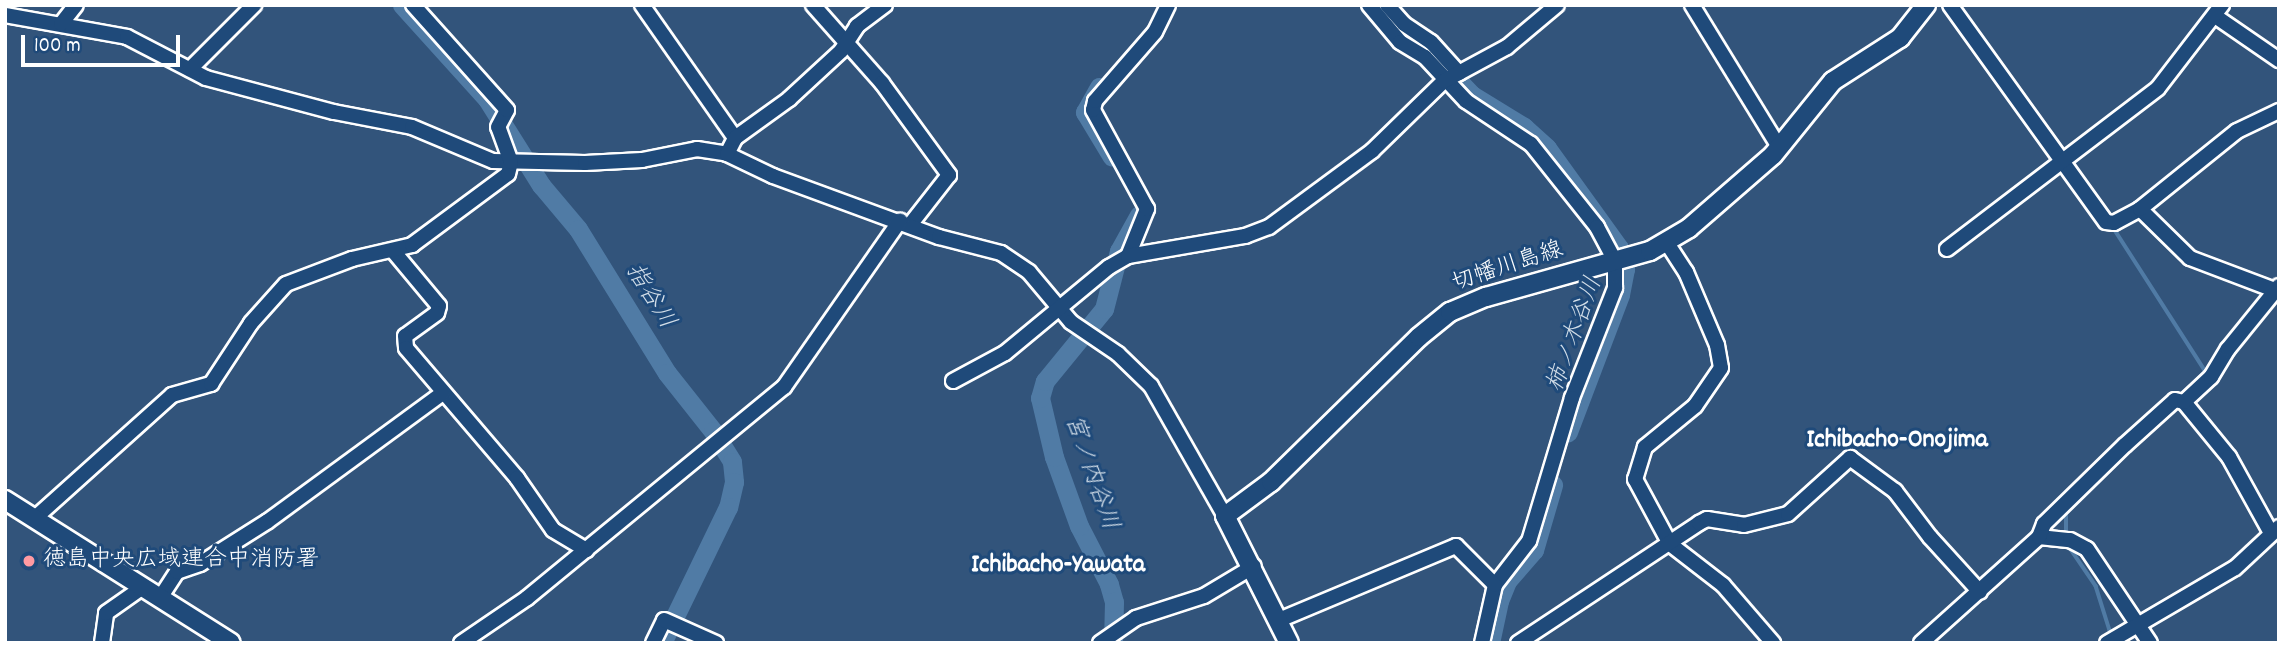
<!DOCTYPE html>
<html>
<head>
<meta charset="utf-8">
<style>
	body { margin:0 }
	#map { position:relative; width:2284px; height:648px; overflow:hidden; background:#32547b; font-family:Dekko,"Klee One",sans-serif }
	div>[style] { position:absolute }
	.stream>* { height:3.5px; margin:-1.75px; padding:0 1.75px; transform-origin:1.75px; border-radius:1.75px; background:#507ba5 }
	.river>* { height:19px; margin:-9.5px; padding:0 9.5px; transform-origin:9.5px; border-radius:9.5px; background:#507ba5 }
	.roads { filter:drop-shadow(2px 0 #fff) drop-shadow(-2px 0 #fff) drop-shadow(0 2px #fff) drop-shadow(0 -2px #fff) }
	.minor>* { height:14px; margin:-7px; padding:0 7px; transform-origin:7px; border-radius:7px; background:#1f4a7a }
	.major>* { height:18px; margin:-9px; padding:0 9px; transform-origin:9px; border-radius:9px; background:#1f4a7a }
	.dots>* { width:19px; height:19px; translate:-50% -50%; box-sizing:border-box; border:4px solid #1f4a7a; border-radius:50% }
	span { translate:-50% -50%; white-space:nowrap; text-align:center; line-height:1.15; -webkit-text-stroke:6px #1f4a7a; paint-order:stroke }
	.street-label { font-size:23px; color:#fff }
	.poi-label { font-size:23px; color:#fff }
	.left { translate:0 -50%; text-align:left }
	.water-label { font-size:24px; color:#d3dee8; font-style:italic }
	.quarter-label { font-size:26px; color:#fff; font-weight:700 }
	.frame { position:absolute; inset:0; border:7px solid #fff; pointer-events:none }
	.scale { position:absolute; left:21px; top:35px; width:159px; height:32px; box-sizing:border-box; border:4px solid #fff; border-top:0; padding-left:9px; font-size:21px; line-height:24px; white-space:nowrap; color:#fff; -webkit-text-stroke:5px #1f4a7a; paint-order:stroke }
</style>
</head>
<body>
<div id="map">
	<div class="stream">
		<div style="left:1965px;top:15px;width:31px;rotate:54deg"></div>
		<div style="left:2113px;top:227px;width:172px;rotate:57.3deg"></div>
		<div style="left:2206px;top:372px;width:37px;rotate:137deg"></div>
		<div style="left:2066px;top:537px;width:27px;rotate:-90deg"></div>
		<div style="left:2068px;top:545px;width:50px;rotate:55.7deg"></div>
		<div style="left:2096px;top:586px;width:50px;rotate:72.6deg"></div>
	</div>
	<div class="river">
		<div style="left:402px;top:5px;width:127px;rotate:47.9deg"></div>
		<div style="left:487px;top:99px;width:102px;rotate:57.9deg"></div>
		<div style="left:541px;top:185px;width:57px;rotate:49.9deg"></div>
		<div style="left:578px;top:229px;width:169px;rotate:58.3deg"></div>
		<div style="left:667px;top:373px;width:74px;rotate:51.6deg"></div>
		<div style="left:713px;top:431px;width:36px;rotate:58deg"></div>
		<div style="left:732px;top:462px;width:20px;rotate:84deg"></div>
		<div style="left:734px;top:482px;width:26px;rotate:103deg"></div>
		<div style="left:728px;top:507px;width:151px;rotate:115.9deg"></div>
		<div style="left:1384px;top:16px;width:21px;rotate:49deg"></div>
		<div style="left:1398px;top:32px;width:34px;rotate:30deg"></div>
		<div style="left:1428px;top:49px;width:64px;rotate:46.3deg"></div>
		<div style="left:1472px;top:95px;width:61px;rotate:31.6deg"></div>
		<div style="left:1524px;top:127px;width:31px;rotate:42deg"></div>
		<div style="left:1547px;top:148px;width:123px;rotate:54.2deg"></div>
		<div style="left:1619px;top:248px;width:22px;rotate:74deg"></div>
		<div style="left:1625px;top:269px;width:26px;rotate:101deg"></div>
		<div style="left:1620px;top:295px;width:147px;rotate:110.8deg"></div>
		<div style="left:1099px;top:87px;width:29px;rotate:119deg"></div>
		<div style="left:1085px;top:112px;width:52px;rotate:59deg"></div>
		<div style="left:1113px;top:643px;width:41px;rotate:-88.6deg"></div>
		<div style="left:1114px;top:602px;width:19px;rotate:-106deg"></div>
		<div style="left:1109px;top:584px;width:65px;rotate:-117.3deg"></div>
		<div style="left:1079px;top:526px;width:73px;rotate:-109.9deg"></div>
		<div style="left:1054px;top:457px;width:61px;rotate:-103.3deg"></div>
		<div style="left:1040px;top:398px;width:18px;rotate:-74deg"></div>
		<div style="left:1045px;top:381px;width:93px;rotate:-50.7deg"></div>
		<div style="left:1104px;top:309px;width:60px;rotate:-75.5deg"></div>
		<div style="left:1119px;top:251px;width:41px;rotate:-60.9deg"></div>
		<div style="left:1490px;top:643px;width:43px;rotate:-77.9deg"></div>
		<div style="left:1499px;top:601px;width:22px;rotate:-68deg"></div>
		<div style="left:1507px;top:581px;width:41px;rotate:-48.9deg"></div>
		<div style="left:1534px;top:550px;width:68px;rotate:-73.7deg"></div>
	</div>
	<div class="roads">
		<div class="minor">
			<div style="left:642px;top:5px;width:162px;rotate:55deg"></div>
			<div style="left:813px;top:5px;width:104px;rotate:48.5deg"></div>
			<div style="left:882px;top:83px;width:114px;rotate:53.9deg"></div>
			<div style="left:949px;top:175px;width:63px;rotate:128deg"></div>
			<div style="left:1369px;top:5px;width:48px;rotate:50deg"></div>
			<div style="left:1400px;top:42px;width:29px;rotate:31deg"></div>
			<div style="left:1425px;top:57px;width:60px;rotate:47deg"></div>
			<div style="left:1466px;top:101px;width:78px;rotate:33.5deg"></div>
			<div style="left:1531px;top:144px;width:106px;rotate:51.5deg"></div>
			<div style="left:1597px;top:227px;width:38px;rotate:62deg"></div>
			<div style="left:1615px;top:261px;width:27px;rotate:90deg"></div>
			<div style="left:1615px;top:288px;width:118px;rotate:111.4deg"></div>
			<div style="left:1572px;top:398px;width:149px;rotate:106.7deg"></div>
			<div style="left:1529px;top:541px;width:56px;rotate:127.7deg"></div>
			<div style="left:1495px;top:585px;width:59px;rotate:102.6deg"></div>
			<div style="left:1387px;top:5px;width:25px;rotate:48deg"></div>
			<div style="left:1404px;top:24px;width:32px;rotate:34deg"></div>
			<div style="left:1431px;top:42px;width:42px;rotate:47.9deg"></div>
			<div style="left:1692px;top:5px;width:167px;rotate:58.5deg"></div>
			<div style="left:1950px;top:5px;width:267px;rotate:54.3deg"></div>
			<div style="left:2106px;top:222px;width:8px;rotate:7deg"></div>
			<div style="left:2114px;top:223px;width:30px;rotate:-28deg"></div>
			<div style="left:2140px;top:209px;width:70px;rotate:44.4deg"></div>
			<div style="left:2190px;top:258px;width:88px;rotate:20.7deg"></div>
			<div style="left:5px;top:15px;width:124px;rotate:10.2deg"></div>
			<div style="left:127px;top:37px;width:89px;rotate:27.4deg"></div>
			<div style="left:206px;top:78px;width:132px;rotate:14.9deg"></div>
			<div style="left:334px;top:112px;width:79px;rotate:10.9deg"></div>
			<div style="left:412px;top:127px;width:88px;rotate:22.8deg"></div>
			<div style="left:493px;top:161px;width:92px;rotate:1.2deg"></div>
			<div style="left:585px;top:163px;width:57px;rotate:-3deg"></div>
			<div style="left:642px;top:160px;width:56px;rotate:-11.3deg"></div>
			<div style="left:697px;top:149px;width:30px;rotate:9deg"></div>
			<div style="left:727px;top:154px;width:51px;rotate:25.6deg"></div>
			<div style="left:773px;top:176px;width:177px;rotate:20.2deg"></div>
			<div style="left:939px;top:237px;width:64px;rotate:14.5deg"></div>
			<div style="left:1001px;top:253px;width:34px;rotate:34deg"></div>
			<div style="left:1029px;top:272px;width:65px;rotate:50deg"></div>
			<div style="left:1071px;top:322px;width:57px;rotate:34.2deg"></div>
			<div style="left:1118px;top:354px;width:46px;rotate:44.1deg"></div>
			<div style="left:1151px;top:386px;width:150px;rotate:60.4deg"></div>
			<div style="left:2215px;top:16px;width:78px;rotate:34.5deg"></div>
			<div style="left:61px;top:24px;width:24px;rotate:-52deg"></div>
			<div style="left:190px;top:69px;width:91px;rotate:-45deg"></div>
			<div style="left:727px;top:154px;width:18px;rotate:-63deg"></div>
			<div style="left:735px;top:138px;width:67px;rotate:-35.8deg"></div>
			<div style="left:789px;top:99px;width:71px;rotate:-42.7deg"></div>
			<div style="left:841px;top:51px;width:30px;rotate:-57deg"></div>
			<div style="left:857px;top:26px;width:35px;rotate:-37deg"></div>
			<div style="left:2140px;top:209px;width:124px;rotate:-38.8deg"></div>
			<div style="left:2237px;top:131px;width:47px;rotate:-25.5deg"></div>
			<div style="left:1667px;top:243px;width:35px;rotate:57deg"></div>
			<div style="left:1686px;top:272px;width:79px;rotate:67deg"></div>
			<div style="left:1717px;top:345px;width:23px;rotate:80deg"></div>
			<div style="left:1721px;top:368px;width:46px;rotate:124.4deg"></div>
			<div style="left:1695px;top:406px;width:65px;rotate:140.6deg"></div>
			<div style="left:1645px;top:447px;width:34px;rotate:107deg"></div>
			<div style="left:1635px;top:479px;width:74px;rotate:61.7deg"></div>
			<div style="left:1670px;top:544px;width:67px;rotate:37.7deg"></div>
			<div style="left:1723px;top:585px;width:77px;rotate:49.2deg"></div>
			<div style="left:1947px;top:249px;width:265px;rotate:-37.3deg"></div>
			<div style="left:2158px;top:88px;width:105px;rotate:-52.4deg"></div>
			<div style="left:394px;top:252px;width:70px;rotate:50.2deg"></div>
			<div style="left:439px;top:306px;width:7px;rotate:106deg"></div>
			<div style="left:437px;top:313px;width:39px;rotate:144deg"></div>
			<div style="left:405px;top:336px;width:12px;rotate:85deg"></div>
			<div style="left:406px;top:348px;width:171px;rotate:49.5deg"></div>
			<div style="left:517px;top:478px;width:63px;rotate:55.3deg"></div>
			<div style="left:553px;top:530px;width:39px;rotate:31deg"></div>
			<div style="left:1128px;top:256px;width:51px;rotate:-68deg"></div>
			<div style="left:1147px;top:209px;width:113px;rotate:-118.6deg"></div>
			<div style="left:1093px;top:110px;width:9px;rotate:-77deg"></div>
			<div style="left:1095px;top:101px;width:91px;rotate:-49deg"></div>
			<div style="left:1155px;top:32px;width:30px;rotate:-64deg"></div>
			<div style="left:953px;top:381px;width:59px;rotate:-28.3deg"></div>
			<div style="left:1005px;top:353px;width:135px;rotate:-39.6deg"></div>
			<div style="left:1109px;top:267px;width:22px;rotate:-30deg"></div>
			<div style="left:1128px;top:256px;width:119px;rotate:-9.7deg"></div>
			<div style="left:1245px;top:236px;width:26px;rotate:-21deg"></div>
			<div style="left:1269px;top:227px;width:128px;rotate:-36.4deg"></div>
			<div style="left:1372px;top:151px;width:100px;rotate:-44.2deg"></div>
			<div style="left:1444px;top:81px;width:72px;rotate:-28.4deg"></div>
			<div style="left:1507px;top:47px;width:65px;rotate:-40deg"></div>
			<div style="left:2184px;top:402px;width:71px;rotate:50.7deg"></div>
			<div style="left:2229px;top:457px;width:87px;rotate:61.1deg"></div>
			<div style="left:35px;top:518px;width:184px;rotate:-41.9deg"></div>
			<div style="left:172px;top:395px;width:41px;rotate:-15.8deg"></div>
			<div style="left:211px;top:384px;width:73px;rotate:-56.7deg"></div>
			<div style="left:251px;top:323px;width:52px;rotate:-48.1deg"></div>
			<div style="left:286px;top:284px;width:71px;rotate:-20.7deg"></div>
			<div style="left:352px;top:259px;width:62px;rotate:-13.1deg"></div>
			<div style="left:412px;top:245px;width:119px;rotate:-36.5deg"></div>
			<div style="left:508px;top:174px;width:12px;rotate:-76deg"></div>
			<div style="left:511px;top:162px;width:37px;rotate:-110deg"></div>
			<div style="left:498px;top:127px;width:19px;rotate:-62deg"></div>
			<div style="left:507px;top:110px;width:141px;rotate:-131.8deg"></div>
			<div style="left:2039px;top:537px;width:31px;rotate:6deg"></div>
			<div style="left:2070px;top:540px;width:19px;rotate:28deg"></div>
			<div style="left:2087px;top:549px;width:113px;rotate:56.2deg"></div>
			<div style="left:160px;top:598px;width:31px;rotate:-57deg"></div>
			<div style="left:177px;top:572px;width:24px;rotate:-19deg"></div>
			<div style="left:200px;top:564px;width:80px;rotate:-32.3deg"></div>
			<div style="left:268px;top:521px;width:217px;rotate:-36.2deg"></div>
			<div style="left:1279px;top:620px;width:192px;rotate:-22.7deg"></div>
			<div style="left:1456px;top:546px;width:55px;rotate:45deg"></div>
			<div style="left:102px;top:643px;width:30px;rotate:-82deg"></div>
			<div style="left:106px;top:613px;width:45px;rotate:-35.1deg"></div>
			<div style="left:461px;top:643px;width:80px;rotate:-34.3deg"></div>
			<div style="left:527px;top:598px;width:333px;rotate:-39.4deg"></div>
			<div style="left:784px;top:387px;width:203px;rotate:-55.1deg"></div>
			<div style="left:653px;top:643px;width:25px;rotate:-64deg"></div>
			<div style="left:664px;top:620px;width:57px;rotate:23.9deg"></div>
			<div style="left:1100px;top:643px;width:44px;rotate:-34.8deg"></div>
			<div style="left:1136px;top:618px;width:71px;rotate:-17.9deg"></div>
			<div style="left:1204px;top:596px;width:58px;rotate:-31deg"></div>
			<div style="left:1518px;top:643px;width:217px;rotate:-33.5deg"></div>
			<div style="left:1699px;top:523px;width:9px;rotate:-27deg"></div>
			<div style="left:1707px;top:519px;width:37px;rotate:9deg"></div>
			<div style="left:1744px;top:525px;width:45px;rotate:-14deg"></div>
			<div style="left:1788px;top:514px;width:84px;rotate:-42.1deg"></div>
			<div style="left:1850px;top:458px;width:56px;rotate:36.3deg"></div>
			<div style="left:1895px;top:491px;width:58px;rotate:52.7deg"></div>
			<div style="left:1930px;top:537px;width:74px;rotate:47.7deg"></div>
			<div style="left:1921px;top:643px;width:159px;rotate:-41.9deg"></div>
			<div style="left:2039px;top:537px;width:14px;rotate:-69deg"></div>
			<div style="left:2044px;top:524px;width:113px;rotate:-44.3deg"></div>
			<div style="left:2125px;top:445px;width:67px;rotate:-42deg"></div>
			<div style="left:2175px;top:400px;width:9px;rotate:13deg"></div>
			<div style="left:2184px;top:402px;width:37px;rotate:-43deg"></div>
			<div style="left:2211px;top:377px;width:33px;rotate:-59deg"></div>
			<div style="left:2228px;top:349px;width:81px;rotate:-51deg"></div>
			<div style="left:2107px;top:643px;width:148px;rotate:-30.4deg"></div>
			<div style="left:2235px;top:568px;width:60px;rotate:-43deg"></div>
		</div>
		<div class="major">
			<div style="left:5px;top:500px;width:267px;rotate:32.3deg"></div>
			<div style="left:1289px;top:643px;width:142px;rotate:-116.7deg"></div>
			<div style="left:1225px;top:516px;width:57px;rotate:-36.5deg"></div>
			<div style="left:1271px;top:482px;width:207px;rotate:-44.4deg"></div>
			<div style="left:1419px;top:337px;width:40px;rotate:-39deg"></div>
			<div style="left:1450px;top:312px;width:39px;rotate:-23deg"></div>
			<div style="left:1486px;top:297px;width:170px;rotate:-15.7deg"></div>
			<div style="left:1650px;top:251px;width:45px;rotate:-30.5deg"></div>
			<div style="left:1689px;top:228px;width:111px;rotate:-41deg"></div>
			<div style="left:1773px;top:155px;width:95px;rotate:-51deg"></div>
			<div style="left:1833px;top:81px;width:80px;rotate:-32.7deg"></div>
			<div style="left:1900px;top:38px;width:42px;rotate:-51.8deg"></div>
		</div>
	</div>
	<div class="dots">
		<div style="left:29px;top:561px;background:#ff9aa2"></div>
	</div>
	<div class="street-label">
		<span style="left:1508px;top:268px;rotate:-18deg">切幡川島線</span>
	</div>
	<div class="poi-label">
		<span class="left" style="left:43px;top:561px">徳島中央広域連合中消防署</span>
	</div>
	<div class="water-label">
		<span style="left:649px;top:297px;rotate:58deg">指谷川</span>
		<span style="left:1576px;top:335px;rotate:-70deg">柿ノ木谷川</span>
		<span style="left:1090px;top:473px;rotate:71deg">宮ノ内谷川</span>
	</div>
	<div class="quarter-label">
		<span style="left:1897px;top:441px">Ichibacho-Onojima</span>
		<span style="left:1058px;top:566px">Ichibacho-Yawata</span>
	</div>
	<div class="frame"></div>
	<div class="scale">100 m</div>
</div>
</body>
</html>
